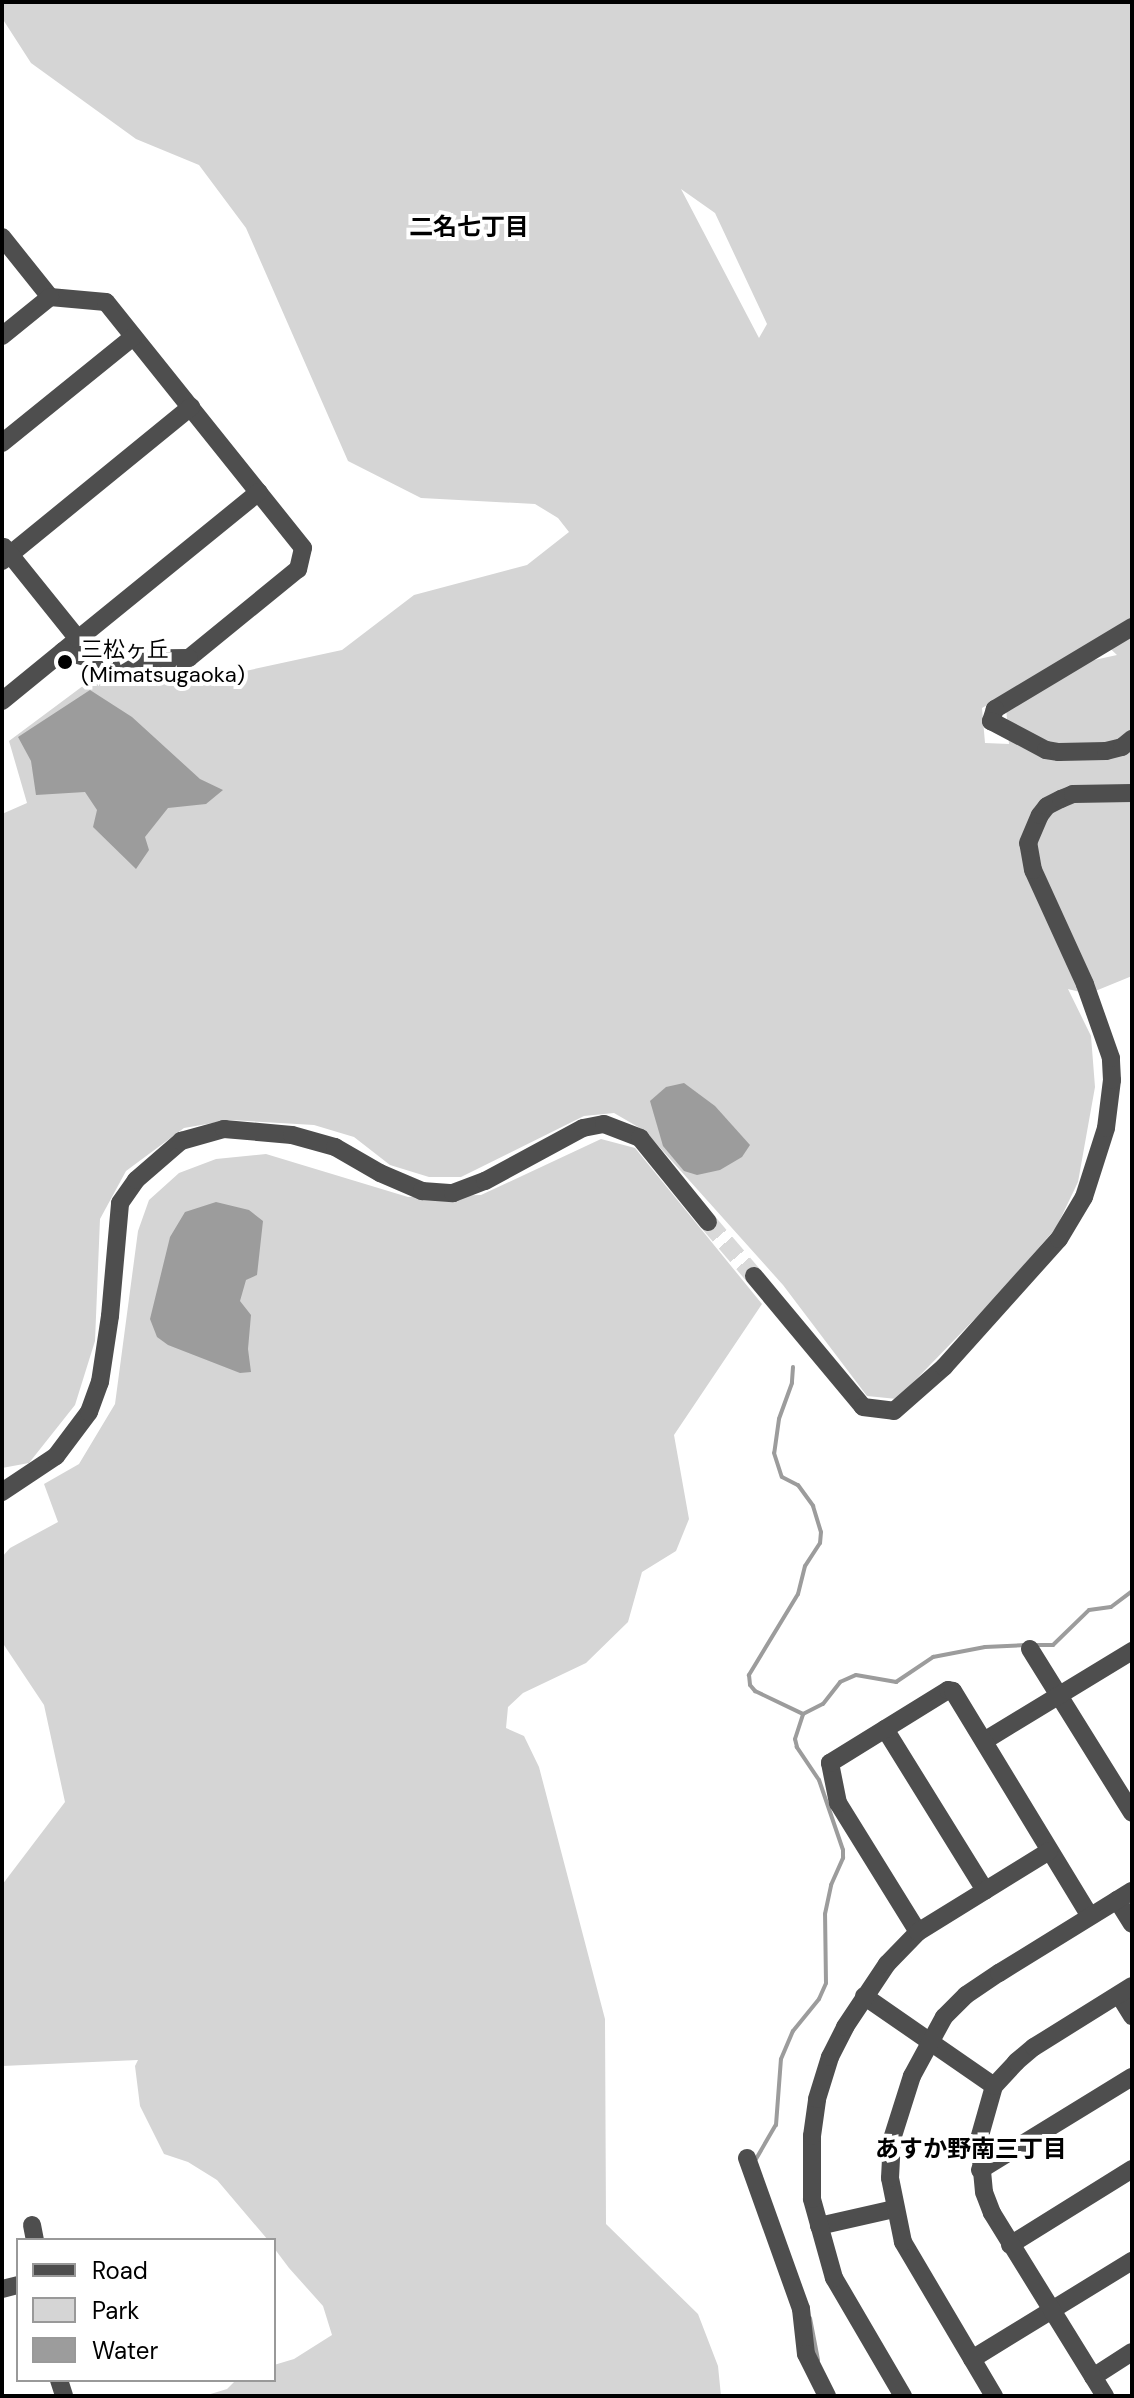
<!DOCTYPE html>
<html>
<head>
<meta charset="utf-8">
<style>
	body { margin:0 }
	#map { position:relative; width:1134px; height:2398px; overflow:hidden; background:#fff; font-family:"DM Sans","Noto Sans JP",sans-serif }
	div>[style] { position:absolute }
	.green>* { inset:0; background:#d5d5d5 }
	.water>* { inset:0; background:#9c9c9c }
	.stream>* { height:4px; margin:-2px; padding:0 2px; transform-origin:2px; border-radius:2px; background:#9c9c9c }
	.minor-tunnel>* { height:18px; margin-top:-9px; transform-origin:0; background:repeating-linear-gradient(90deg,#d9d9d9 0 18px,transparent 0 27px) }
	.minor>* { height:18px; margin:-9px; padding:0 9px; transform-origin:9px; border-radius:9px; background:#4e4e4e }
	.dots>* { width:22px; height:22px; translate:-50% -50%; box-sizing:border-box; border:4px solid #fff; border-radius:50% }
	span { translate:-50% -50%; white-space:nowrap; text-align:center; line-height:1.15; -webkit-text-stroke:8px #fff; paint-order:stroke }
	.poi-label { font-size:22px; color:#000 }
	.left { translate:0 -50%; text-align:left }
	.neighbourhood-label { font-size:24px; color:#000; font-weight:700 }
	.frame { position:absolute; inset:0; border:4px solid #000; pointer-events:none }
	.legend { position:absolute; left:16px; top:2238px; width:260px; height:144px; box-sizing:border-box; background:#fff; border:2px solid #999; margin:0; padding:10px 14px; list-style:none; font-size:24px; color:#000 }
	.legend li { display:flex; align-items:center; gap:16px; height:40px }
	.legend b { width:40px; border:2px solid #999 }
</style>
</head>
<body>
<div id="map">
	<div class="green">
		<div style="clip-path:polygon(evenodd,2px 2px,1132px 2px,1132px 976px,1088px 994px,1068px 989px,1091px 1036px,1095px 1087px,1078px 1182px,1056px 1228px,995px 1298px,897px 1399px,867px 1396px,783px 1285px,645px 1131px,614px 1113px,584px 1116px,461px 1177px,429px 1177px,390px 1165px,354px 1137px,314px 1125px,230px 1120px,184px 1128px,126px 1171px,100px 1219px,95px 1341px,75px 1405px,29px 1463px,2px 1468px,2px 814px,27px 803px,9px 741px,103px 671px,190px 683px,342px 650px,414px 595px,527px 565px,569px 532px,558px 518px,535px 504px,421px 498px,348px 461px,246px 228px,199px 165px,136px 139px,31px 63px,2px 18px,2px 2px,681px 189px,715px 213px,767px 324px,759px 338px,681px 189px,2px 2px,1101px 640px,1117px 655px,1053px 669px,1101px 640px,2px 2px,1005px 695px,1009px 744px,985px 743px,982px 708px,1005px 695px)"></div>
		<div style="clip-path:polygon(601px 1139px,635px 1148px,762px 1304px,674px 1435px,689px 1519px,676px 1551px,642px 1572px,628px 1622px,586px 1663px,523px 1693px,508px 1707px,506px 1728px,524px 1736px,539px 1767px,605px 2019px,606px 2224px,698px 2314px,718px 2366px,721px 2396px,204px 2396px,227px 2389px,236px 2380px,274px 2380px,274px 2365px,294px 2359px,332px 2335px,323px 2306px,289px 2268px,274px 2248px,274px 2240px,268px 2240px,217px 2180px,188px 2162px,164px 2154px,140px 2106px,135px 2066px,138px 2060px,2px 2066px,2px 1885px,65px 1802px,44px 1705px,2px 1642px,2px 1557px,10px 1548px,58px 1522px,44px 1484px,79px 1464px,115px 1404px,138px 1231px,149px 1200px,179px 1173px,216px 1159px,266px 1154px,408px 1197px,481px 1195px)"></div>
	</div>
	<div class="water">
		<div style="clip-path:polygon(90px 690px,132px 717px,200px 779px,223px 790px,206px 804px,168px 808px,145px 837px,149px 850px,136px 869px,93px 827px,97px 810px,85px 792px,36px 795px,31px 761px,18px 737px)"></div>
		<div style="clip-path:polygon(684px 1083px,715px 1106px,750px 1145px,742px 1157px,720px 1170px,697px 1175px,684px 1171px,663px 1146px,650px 1101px,666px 1087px)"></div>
		<div style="clip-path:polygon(216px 1202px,249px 1210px,263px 1221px,257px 1275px,246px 1280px,240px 1301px,251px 1315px,248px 1349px,251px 1372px,240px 1373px,168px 1345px,157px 1337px,150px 1319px,170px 1237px,185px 1212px)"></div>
	</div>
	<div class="stream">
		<div style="left:793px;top:1367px;width:16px;rotate:94deg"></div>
		<div style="left:792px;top:1383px;width:38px;rotate:110deg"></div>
		<div style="left:779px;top:1419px;width:34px;rotate:98deg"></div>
		<div style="left:774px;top:1453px;width:25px;rotate:72deg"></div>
		<div style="left:782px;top:1477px;width:18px;rotate:27deg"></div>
		<div style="left:798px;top:1485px;width:26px;rotate:54deg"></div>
		<div style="left:813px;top:1506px;width:27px;rotate:73deg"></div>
		<div style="left:821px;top:1532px;width:11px;rotate:95deg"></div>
		<div style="left:820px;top:1543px;width:27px;rotate:123deg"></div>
		<div style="left:805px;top:1566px;width:29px;rotate:104deg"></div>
		<div style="left:798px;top:1594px;width:95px;rotate:121.2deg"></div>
		<div style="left:749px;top:1675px;width:10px;rotate:84deg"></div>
		<div style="left:750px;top:1685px;width:8px;rotate:50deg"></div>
		<div style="left:755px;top:1691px;width:53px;rotate:25.6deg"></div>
		<div style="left:1034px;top:1645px;width:19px"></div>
		<div style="left:1053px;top:1645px;width:50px;rotate:-44.2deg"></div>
		<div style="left:1089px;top:1610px;width:22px;rotate:-8deg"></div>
		<div style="left:1111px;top:1607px;width:26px;rotate:-37deg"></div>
		<div style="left:756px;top:2159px;width:39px;rotate:-60deg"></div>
		<div style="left:776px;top:2125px;width:66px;rotate:-85.7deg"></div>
		<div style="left:781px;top:2059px;width:30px;rotate:-67deg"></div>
		<div style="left:793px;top:2031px;width:41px;rotate:-50.9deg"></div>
		<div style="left:819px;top:1999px;width:17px;rotate:-66deg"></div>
		<div style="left:826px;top:1983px;width:69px;rotate:-90.8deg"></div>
		<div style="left:825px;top:1914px;width:30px;rotate:-78deg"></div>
		<div style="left:831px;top:1885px;width:30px;rotate:-66deg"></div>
		<div style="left:843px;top:1858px;width:8px;rotate:-90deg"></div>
		<div style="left:843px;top:1850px;width:74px;rotate:-108.9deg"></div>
		<div style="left:819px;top:1780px;width:40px;rotate:-124deg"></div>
		<div style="left:797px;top:1747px;width:8px;rotate:-104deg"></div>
		<div style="left:795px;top:1739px;width:26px;rotate:-72deg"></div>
		<div style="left:803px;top:1714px;width:22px;rotate:-27deg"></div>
		<div style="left:823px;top:1704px;width:28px;rotate:-52deg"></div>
		<div style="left:840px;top:1682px;width:17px;rotate:-24deg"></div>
		<div style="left:856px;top:1675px;width:41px;rotate:9.9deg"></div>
		<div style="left:896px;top:1682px;width:45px;rotate:-34deg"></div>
		<div style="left:933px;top:1657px;width:53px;rotate:-10.9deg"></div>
		<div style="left:985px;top:1647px;width:41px;rotate:-2.8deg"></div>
		<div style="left:810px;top:2318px;width:43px;rotate:79.2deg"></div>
	</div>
	<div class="minor-tunnel">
		<div style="left:708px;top:1222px;width:71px;rotate:49.6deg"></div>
	</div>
	<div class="minor">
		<div style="left:2px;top:237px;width:77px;rotate:51.3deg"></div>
		<div style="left:50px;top:297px;width:56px;rotate:5.1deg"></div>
		<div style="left:106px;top:302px;width:315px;rotate:51.3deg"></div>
		<div style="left:303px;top:548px;width:22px;rotate:103deg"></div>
		<div style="left:298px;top:569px;width:141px;rotate:140.8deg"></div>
		<div style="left:189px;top:658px;width:96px;rotate:179.4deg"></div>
		<div style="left:93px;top:659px;width:31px;rotate:-165deg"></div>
		<div style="left:2px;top:336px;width:62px;rotate:-39.1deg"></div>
		<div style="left:2px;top:443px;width:169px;rotate:-39deg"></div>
		<div style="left:2px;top:561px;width:244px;rotate:-39.2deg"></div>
		<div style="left:1132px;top:627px;width:160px;rotate:149.1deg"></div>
		<div style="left:995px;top:709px;width:13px;rotate:108deg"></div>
		<div style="left:991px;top:721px;width:62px;rotate:27.8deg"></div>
		<div style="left:1046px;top:750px;width:13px;rotate:9deg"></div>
		<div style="left:1059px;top:752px;width:47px;rotate:-1.2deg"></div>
		<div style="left:1106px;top:751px;width:16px;rotate:-14deg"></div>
		<div style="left:1122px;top:747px;width:13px;rotate:-39deg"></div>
		<div style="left:78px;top:639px;width:233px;rotate:-39.1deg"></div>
		<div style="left:2px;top:701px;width:98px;rotate:-39.2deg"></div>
		<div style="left:78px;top:639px;width:118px;rotate:-128.8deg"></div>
		<div style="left:754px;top:1276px;width:170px;rotate:50.2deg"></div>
		<div style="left:863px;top:1407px;width:31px;rotate:7deg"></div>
		<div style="left:894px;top:1411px;width:67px;rotate:-41.3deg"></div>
		<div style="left:944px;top:1367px;width:172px;rotate:-48.1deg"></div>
		<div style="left:1059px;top:1239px;width:49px;rotate:-59.2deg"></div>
		<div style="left:1084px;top:1197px;width:72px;rotate:-72.3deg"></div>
		<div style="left:1106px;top:1128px;width:48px;rotate:-82.9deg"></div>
		<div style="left:1112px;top:1080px;width:22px;rotate:-93deg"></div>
		<div style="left:1111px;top:1058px;width:78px;rotate:-109.4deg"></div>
		<div style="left:1085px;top:984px;width:125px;rotate:-114.5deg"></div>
		<div style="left:1033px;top:870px;width:27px;rotate:-100deg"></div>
		<div style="left:1028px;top:843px;width:30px;rotate:-67deg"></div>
		<div style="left:1040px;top:815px;width:11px;rotate:-52deg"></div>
		<div style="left:1047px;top:806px;width:16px;rotate:-27deg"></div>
		<div style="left:1061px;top:799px;width:13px;rotate:-23deg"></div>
		<div style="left:1073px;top:794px;width:59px;rotate:-1deg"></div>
		<div style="left:2px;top:1492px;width:65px;rotate:-33.7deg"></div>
		<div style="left:56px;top:1456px;width:55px;rotate:-53.1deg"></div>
		<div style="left:89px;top:1412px;width:32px;rotate:-70deg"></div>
		<div style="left:100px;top:1382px;width:67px;rotate:-81.4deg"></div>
		<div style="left:110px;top:1316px;width:113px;rotate:-84.9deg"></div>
		<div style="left:120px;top:1203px;width:28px;rotate:-55deg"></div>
		<div style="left:136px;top:1180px;width:60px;rotate:-40.9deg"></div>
		<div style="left:181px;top:1141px;width:45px;rotate:-15.6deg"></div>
		<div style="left:224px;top:1129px;width:68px;rotate:5deg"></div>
		<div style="left:292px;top:1135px;width:45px;rotate:15.6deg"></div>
		<div style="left:335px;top:1147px;width:52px;rotate:30deg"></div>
		<div style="left:380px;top:1173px;width:46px;rotate:23.2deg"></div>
		<div style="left:422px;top:1191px;width:31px;rotate:4deg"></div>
		<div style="left:453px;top:1193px;width:34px;rotate:-21deg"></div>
		<div style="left:485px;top:1181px;width:111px;rotate:-28.4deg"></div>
		<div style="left:583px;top:1128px;width:21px;rotate:-11deg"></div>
		<div style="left:604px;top:1124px;width:39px;rotate:21deg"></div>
		<div style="left:640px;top:1138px;width:108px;rotate:51deg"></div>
		<div style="left:1030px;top:1649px;width:193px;rotate:58.1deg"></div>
		<div style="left:885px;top:1729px;width:190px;rotate:58.2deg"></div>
		<div style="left:984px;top:1741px;width:173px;rotate:-31.3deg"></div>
		<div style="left:1117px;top:1900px;width:28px;rotate:58deg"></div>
		<div style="left:918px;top:1932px;width:152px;rotate:-121.8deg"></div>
		<div style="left:838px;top:1803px;width:41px;rotate:-101.3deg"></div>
		<div style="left:830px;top:1763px;width:139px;rotate:-31.7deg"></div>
		<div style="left:948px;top:1690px;width:5px;rotate:11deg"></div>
		<div style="left:953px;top:1691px;width:263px;rotate:58.7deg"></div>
		<div style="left:1119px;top:1995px;width:25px;rotate:58deg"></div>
		<div style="left:864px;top:1996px;width:158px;rotate:34.7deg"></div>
		<div style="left:747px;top:2158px;width:160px;rotate:70.3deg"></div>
		<div style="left:801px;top:2309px;width:45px;rotate:83.7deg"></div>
		<div style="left:806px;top:2354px;width:47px;rotate:63.4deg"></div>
		<div style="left:980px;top:2170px;width:178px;rotate:-31.5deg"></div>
		<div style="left:32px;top:2225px;width:15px;rotate:79deg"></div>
		<div style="left:819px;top:2226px;width:77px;rotate:-12.8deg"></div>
		<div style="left:1010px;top:2245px;width:144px;rotate:-31.9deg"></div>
		<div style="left:2px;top:2289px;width:16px;rotate:-14deg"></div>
		<div style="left:972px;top:2359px;width:188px;rotate:-31.5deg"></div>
		<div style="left:1093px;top:2377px;width:46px;rotate:-32.7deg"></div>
		<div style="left:59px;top:2380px;width:16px;rotate:72deg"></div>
		<div style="left:903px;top:2396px;width:137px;rotate:-120.3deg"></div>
		<div style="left:834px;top:2278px;width:82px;rotate:-105.6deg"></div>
		<div style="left:812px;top:2199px;width:63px;rotate:-90deg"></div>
		<div style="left:812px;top:2136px;width:37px;rotate:-82deg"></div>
		<div style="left:817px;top:2099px;width:44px;rotate:-72.8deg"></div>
		<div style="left:830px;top:2057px;width:34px;rotate:-63deg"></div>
		<div style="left:845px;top:2027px;width:76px;rotate:-56.3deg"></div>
		<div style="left:887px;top:1964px;width:45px;rotate:-45.9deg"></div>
		<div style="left:918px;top:1932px;width:154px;rotate:-31.7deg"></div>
		<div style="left:994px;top:2396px;width:179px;rotate:-120.6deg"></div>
		<div style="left:903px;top:2242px;width:65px;rotate:-101.5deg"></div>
		<div style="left:890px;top:2178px;width:39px;rotate:-87deg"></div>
		<div style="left:892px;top:2139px;width:66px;rotate:-72.4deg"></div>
		<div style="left:912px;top:2076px;width:67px;rotate:-61.5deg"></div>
		<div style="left:944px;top:2017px;width:31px;rotate:-45deg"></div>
		<div style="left:966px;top:1995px;width:40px;rotate:-34deg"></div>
		<div style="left:999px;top:1973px;width:156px;rotate:-31.7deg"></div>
		<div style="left:1105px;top:2396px;width:215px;rotate:-121.7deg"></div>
		<div style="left:992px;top:2213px;width:22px;rotate:-111deg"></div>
		<div style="left:984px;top:2192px;width:53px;rotate:-95.4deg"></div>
		<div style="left:979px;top:2139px;width:55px;rotate:-74.2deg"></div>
		<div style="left:994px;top:2086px;width:33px;rotate:-47deg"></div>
		<div style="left:1016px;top:2062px;width:23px;rotate:-40deg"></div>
		<div style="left:1034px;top:2047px;width:115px;rotate:-31.9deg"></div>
	</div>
	<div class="dots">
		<div style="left:65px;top:662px;background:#000"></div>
	</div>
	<div class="poi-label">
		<span class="left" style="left:81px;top:662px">三松ヶ丘<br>(Mimatsugaoka)</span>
	</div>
	<div class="neighbourhood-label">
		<span style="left:469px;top:227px">二名七丁目</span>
		<span style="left:971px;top:2149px">あすか野南三丁目</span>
	</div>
	<div class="frame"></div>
	<ul class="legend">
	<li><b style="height:10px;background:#4e4e4e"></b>Road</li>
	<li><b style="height:22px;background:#d5d5d5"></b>Park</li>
	<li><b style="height:22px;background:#9c9c9c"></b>Water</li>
	</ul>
</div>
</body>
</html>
